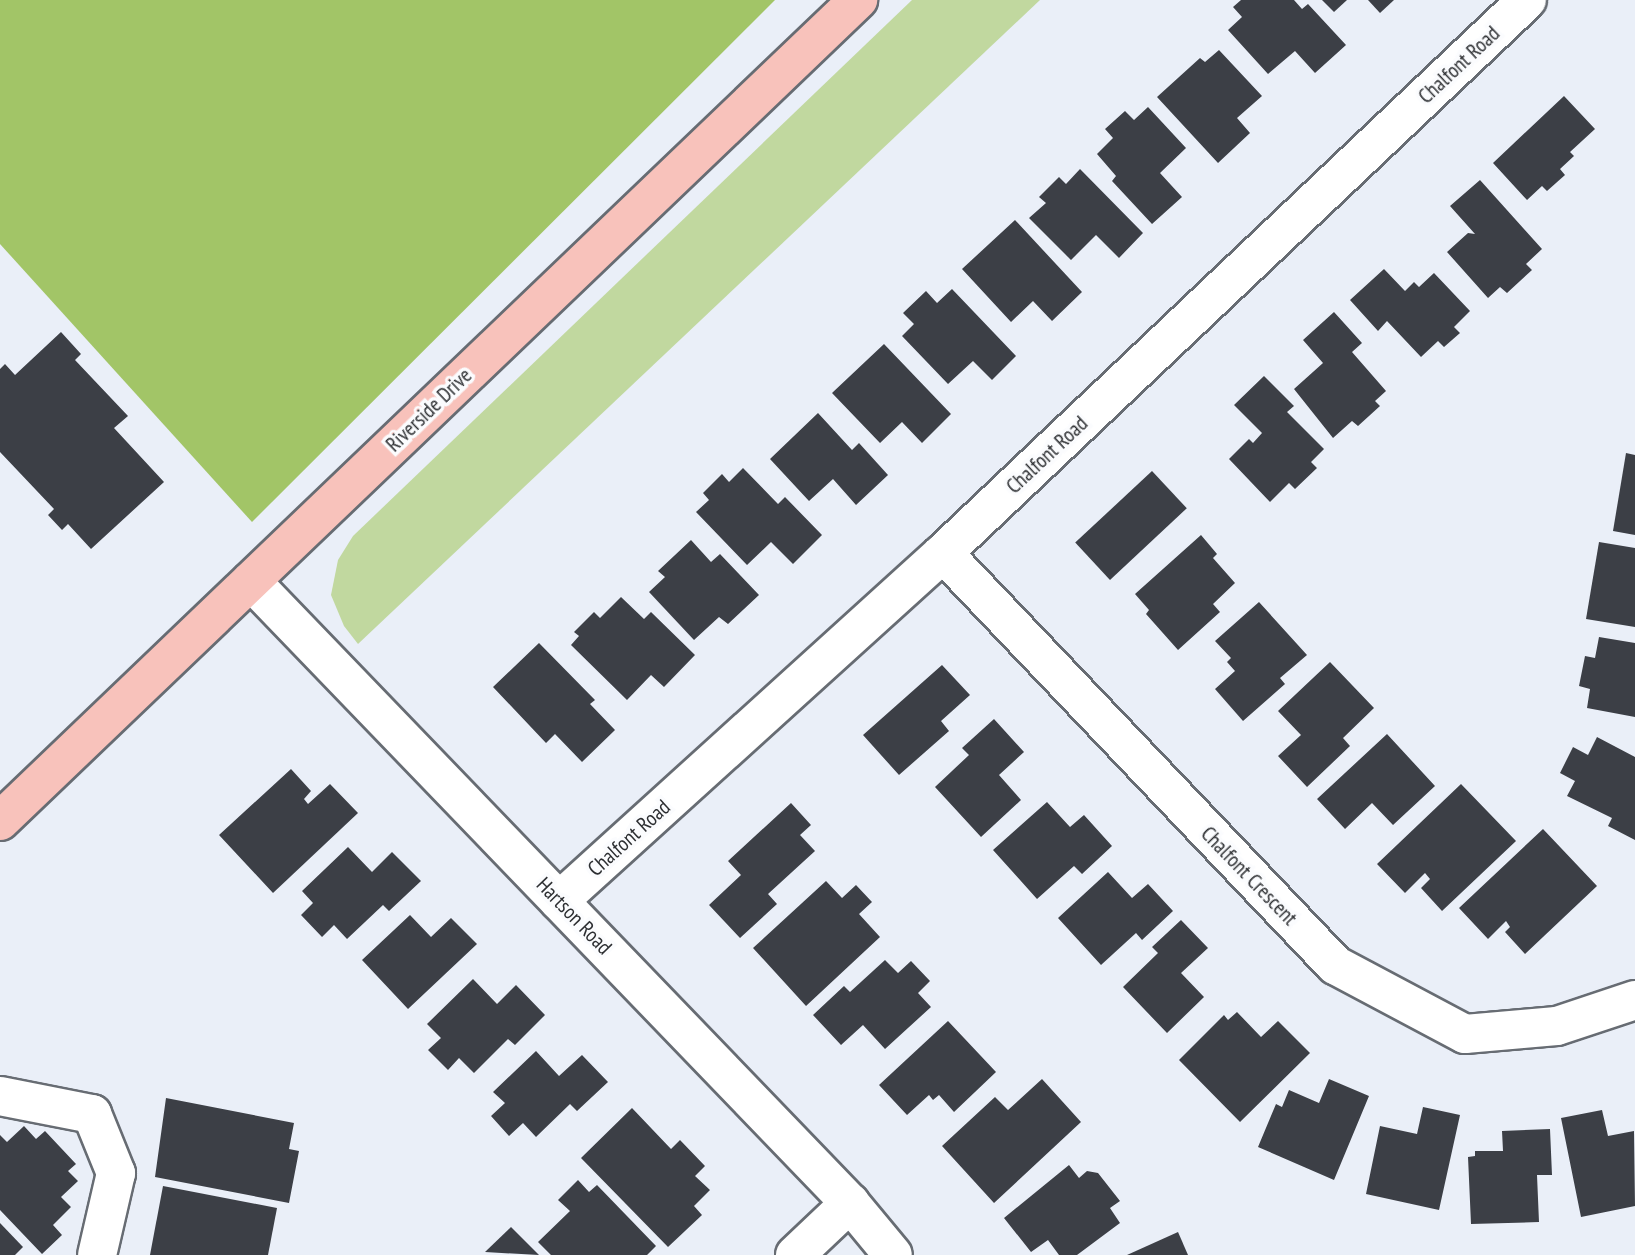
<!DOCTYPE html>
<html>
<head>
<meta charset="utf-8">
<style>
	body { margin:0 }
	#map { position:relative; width:1635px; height:1255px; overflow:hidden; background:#eaeff8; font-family:"PT Sans Narrow",sans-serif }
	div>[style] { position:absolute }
	.green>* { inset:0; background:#c1d89f }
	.forest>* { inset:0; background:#a2c567 }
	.building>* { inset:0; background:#3c3f46; transform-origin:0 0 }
	.roads { filter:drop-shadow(2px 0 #676c73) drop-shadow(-2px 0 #676c73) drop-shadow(0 2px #676c73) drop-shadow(0 -2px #676c73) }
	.minor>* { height:38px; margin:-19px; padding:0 19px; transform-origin:19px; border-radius:19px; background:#fff }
	.major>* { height:38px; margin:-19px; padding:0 19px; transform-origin:19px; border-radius:19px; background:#f8c2bb }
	span { translate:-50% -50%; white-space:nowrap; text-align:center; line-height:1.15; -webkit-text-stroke:7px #fbfcfe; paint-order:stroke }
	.street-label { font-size:21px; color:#2d2f32 }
</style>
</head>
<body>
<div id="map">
	<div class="green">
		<div style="clip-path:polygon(912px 0,1040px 0,358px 644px,344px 626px,331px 595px,338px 560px,353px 536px)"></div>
	</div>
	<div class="forest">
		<div style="clip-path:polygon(0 0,775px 0,252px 522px,0 244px)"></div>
	</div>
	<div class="building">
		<div style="clip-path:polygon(1241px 0,1294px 0,1302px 9px,1308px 4px,1346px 45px,1315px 73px,1295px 51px,1268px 74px,1228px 30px,1242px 17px,1233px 7px)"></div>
		<div style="clip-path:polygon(1322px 0,1347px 0,1334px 12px)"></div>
		<div style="clip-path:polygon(1368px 0,1394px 0,1380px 13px)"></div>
		<div style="clip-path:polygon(1219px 50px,1262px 96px,1237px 118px,1250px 133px,1218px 163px,1157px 97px,1200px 58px,1205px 62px)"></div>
		<div style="clip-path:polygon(1564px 96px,1595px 129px,1570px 152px,1574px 156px,1560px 169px,1565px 175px,1547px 191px,1542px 186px,1527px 200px,1493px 163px)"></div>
		<div style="clip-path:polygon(1148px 107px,1186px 148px,1160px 173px,1182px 197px,1152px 224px,1112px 181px,1116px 176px,1097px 154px,1113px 138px,1105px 129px,1125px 111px,1134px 120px)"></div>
		<div style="clip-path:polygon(1080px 169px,1143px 233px,1119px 258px,1096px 235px,1071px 260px,1029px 218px,1046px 203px,1039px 197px,1059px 177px,1066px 184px)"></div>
		<div style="clip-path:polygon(1480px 180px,1542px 249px,1526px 264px,1532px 270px,1507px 293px,1500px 287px,1488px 298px,1447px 252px,1468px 233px,1475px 234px,1450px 206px)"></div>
		<div style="clip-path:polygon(1015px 220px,1082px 292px,1052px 321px,1033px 301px,1011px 322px,962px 269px)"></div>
		<div style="clip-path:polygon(1384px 269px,1405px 291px,1414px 282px,1419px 287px,1434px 273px,1470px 311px,1454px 327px,1460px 333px,1444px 347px,1438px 341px,1421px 357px,1387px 321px,1378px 331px,1350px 300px)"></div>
		<div style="clip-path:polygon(952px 289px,1016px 356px,992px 380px,973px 361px,948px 384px,902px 336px,914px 324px,903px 313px,926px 291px,937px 303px)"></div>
		<div style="clip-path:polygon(1334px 312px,1362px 343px,1352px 352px,1386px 391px,1375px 401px,1380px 406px,1358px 426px,1352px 421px,1333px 438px,1294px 389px,1323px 363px,1303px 340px)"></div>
		<div style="clip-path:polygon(61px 332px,81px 354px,75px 360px,128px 416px,114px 428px,164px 482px,91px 549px,68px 524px,62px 530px,48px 515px,54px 509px,0 452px,0 369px,5px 364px,15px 375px)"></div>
		<div style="clip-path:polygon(884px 344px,951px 414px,922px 443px,902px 422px,880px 443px,832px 393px)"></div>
		<div style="clip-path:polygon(1264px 376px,1294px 406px,1287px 412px,1324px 449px,1311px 462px,1317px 468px,1295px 489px,1289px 483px,1270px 502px,1229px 459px,1249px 439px,1253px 443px,1262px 433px,1234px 405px)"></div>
		<div style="clip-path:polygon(818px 413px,852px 450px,859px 443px,888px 475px,856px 505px,833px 479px,809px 501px,770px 459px)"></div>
		<div style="clip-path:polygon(1626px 453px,1635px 455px,1635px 535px,1613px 531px)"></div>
		<div style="clip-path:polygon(743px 468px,778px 504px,785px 497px,822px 535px,793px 564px,771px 542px,747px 565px,696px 512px,709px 500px,703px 493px,722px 474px,729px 482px)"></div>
		<div style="left:1152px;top:471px;width:51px;height:105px;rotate:47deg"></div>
		<div style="clip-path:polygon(1201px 535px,1217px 554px,1213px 558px,1235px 583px,1213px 604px,1220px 612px,1178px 650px,1146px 614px,1149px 610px,1135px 594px)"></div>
		<div style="clip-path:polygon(691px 540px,711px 562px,720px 554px,759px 595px,728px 624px,719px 617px,694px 640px,649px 592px,665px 577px,658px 571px)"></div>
		<div style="clip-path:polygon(1599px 542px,1635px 548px,1635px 627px,1586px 619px)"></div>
		<div style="clip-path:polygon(621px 597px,644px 619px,651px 612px,695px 655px,664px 687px,651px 675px,627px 700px,571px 645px,579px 636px,574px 632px,594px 612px,600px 618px)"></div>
		<div style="clip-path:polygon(1259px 602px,1307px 655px,1280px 678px,1285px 684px,1243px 721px,1215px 689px,1235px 671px,1227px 662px,1231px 658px,1215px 641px)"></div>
		<div style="clip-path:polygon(1599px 637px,1635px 643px,1635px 717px,1587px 708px,1590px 689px,1579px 686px,1585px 656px,1595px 658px)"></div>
		<div style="clip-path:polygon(539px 643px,595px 700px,590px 704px,615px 730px,582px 762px,555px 734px,546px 743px,493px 687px)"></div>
		<div style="clip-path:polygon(1330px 662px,1374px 708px,1343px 738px,1350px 746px,1307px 787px,1278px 756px,1301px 735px,1278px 711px)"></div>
		<div style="clip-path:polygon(942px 665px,970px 695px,941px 721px,949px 731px,899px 775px,863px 735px)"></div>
		<div style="clip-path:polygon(994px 719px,1024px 752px,999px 775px,1021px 800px,981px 837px,935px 787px,969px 755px,962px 748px)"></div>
		<div style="clip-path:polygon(1387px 734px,1435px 786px,1393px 825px,1372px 803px,1345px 829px,1317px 799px)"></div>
		<div style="clip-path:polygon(1597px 737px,1635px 757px,1635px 840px,1608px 826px,1612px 818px,1567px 796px,1575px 781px,1560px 773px,1573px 747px,1588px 755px)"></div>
		<div style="clip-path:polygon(291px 769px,311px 791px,304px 799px,308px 804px,330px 784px,358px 813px,273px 893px,219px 835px)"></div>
		<div style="clip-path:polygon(1461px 784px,1516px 841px,1442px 911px,1421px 888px,1430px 879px,1425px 873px,1405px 893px,1377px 864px)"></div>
		<div style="clip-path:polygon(1047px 802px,1070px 827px,1084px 815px,1112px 846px,1082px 874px,1074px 866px,1037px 899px,993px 850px)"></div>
		<div style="clip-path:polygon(791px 803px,811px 825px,800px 835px,815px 851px,768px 894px,777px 904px,740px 938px,709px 905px,741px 875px,728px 861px)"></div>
		<div style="clip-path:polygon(1543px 829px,1597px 886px,1525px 954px,1505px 932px,1510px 927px,1506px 921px,1488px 939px,1459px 908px)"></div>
		<div style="clip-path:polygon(348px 847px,372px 872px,392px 852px,421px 881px,389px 911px,383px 905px,347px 939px,334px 925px,322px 937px,301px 915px,313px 903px,302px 891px)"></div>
		<div style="clip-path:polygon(1108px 872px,1132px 898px,1148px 884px,1173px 911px,1142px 940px,1136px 933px,1101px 965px,1058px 918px)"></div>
		<div style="clip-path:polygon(826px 881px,842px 898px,856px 885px,872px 902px,859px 914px,880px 937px,806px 1006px,753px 948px)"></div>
		<div style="clip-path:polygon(410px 915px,431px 937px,451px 918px,477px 944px,408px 1009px,362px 960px)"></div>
		<div style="clip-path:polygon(1181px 920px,1208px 948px,1181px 973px,1204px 997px,1167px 1033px,1123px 987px,1158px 953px,1152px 947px)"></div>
		<div style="clip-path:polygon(885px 960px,898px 973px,911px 961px,930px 981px,918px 993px,931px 1007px,885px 1049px,863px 1025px,841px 1045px,813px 1015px,844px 986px,850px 992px)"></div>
		<div style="clip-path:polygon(473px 979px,497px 1004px,516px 985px,545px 1015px,515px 1045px,508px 1039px,474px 1073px,459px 1058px,448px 1070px,428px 1050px,441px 1038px,427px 1024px)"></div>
		<div style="clip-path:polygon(1237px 1012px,1261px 1037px,1278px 1021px,1310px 1053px,1240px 1122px,1179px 1060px,1224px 1015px,1228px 1020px)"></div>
		<div style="clip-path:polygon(948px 1021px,996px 1072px,954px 1112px,939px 1095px,933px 1100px,929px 1095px,907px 1115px,879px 1085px)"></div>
		<div style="clip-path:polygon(536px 1051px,559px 1076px,582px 1055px,608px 1082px,577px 1111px,570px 1104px,536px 1137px,523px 1123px,509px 1136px,491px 1116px,505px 1103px,493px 1092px)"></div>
		<div style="clip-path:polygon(1042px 1079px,1081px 1122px,994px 1203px,942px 1146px,995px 1097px,1008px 1110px)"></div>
		<div style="clip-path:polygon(1329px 1079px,1369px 1096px,1334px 1180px,1258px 1147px,1276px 1104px,1282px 1107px,1289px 1090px,1319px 1103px)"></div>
		<div style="clip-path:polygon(166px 1098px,294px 1123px,289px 1149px,299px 1151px,289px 1203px,155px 1177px)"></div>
		<div style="clip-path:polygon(1423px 1107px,1460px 1115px,1439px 1210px,1366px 1194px,1380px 1126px,1417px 1134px)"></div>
		<div style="clip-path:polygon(632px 1108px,671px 1149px,680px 1140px,705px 1166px,695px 1176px,710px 1190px,694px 1206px,702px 1215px,668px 1247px,581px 1158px)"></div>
		<div style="clip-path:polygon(1602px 1110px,1608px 1136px,1634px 1131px,1635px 1206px,1581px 1217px,1561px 1118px)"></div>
		<div style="clip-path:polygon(24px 1126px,36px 1139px,45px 1131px,76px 1164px,68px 1171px,78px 1181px,61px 1197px,71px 1207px,53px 1225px,62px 1235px,42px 1254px,0 1210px,0 1135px,7px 1142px)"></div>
		<div style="clip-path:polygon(1550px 1129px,1552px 1175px,1537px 1175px,1539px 1222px,1471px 1224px,1468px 1157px,1475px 1156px,1475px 1151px,1503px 1151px,1502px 1131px)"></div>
		<div style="clip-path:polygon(1069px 1165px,1079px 1178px,1087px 1171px,1098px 1173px,1120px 1201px,1110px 1208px,1120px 1223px,1077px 1255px,1059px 1255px,1048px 1240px,1031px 1252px,1004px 1218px)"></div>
		<div style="clip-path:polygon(578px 1180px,589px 1192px,597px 1185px,656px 1246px,647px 1255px,551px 1255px,538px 1242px,570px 1211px,558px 1200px)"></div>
		<div style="clip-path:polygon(163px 1186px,277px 1208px,268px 1255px,150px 1255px)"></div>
		<div style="clip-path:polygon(0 1223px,23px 1247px,15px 1255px,0 1255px)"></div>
		<div style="clip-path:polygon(511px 1227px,539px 1255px,485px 1252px)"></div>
		<div style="clip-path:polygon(1178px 1232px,1188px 1255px,1127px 1255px)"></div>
	</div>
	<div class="roads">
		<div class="minor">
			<div style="left:943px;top:553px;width:569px;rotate:46.42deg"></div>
			<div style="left:1335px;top:965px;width:147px;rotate:28deg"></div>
			<div style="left:1465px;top:1034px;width:92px;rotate:-5deg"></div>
			<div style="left:1557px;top:1026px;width:82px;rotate:-18.4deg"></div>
			<div style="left:251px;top:581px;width:864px;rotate:46.08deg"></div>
			<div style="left:850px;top:1203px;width:67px;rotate:50.4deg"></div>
			<div style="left:559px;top:901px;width:518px;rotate:-42.18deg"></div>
			<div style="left:943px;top:553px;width:804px;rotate:-43.44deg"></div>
			<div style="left:0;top:1096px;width:94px;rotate:11.1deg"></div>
			<div style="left:92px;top:1114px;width:64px;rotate:67.9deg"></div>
			<div style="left:116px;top:1173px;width:84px;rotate:103deg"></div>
			<div style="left:795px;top:1255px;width:76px;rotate:-43.4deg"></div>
		</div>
		<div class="major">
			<div style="left:0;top:821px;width:1188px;rotate:-43.74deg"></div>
		</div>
	</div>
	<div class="street-label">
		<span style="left:1459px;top:65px;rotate:-43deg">Chalfont Road</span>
		<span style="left:429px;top:410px;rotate:-44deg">Riverside Drive</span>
		<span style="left:1047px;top:455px;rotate:-43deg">Chalfont Road</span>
		<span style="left:629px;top:838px;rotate:-42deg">Chalfont Road</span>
		<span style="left:1249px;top:876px;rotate:46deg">Chalfont Crescent</span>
		<span style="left:574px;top:916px;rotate:46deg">Hartson Road</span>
	</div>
</div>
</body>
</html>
